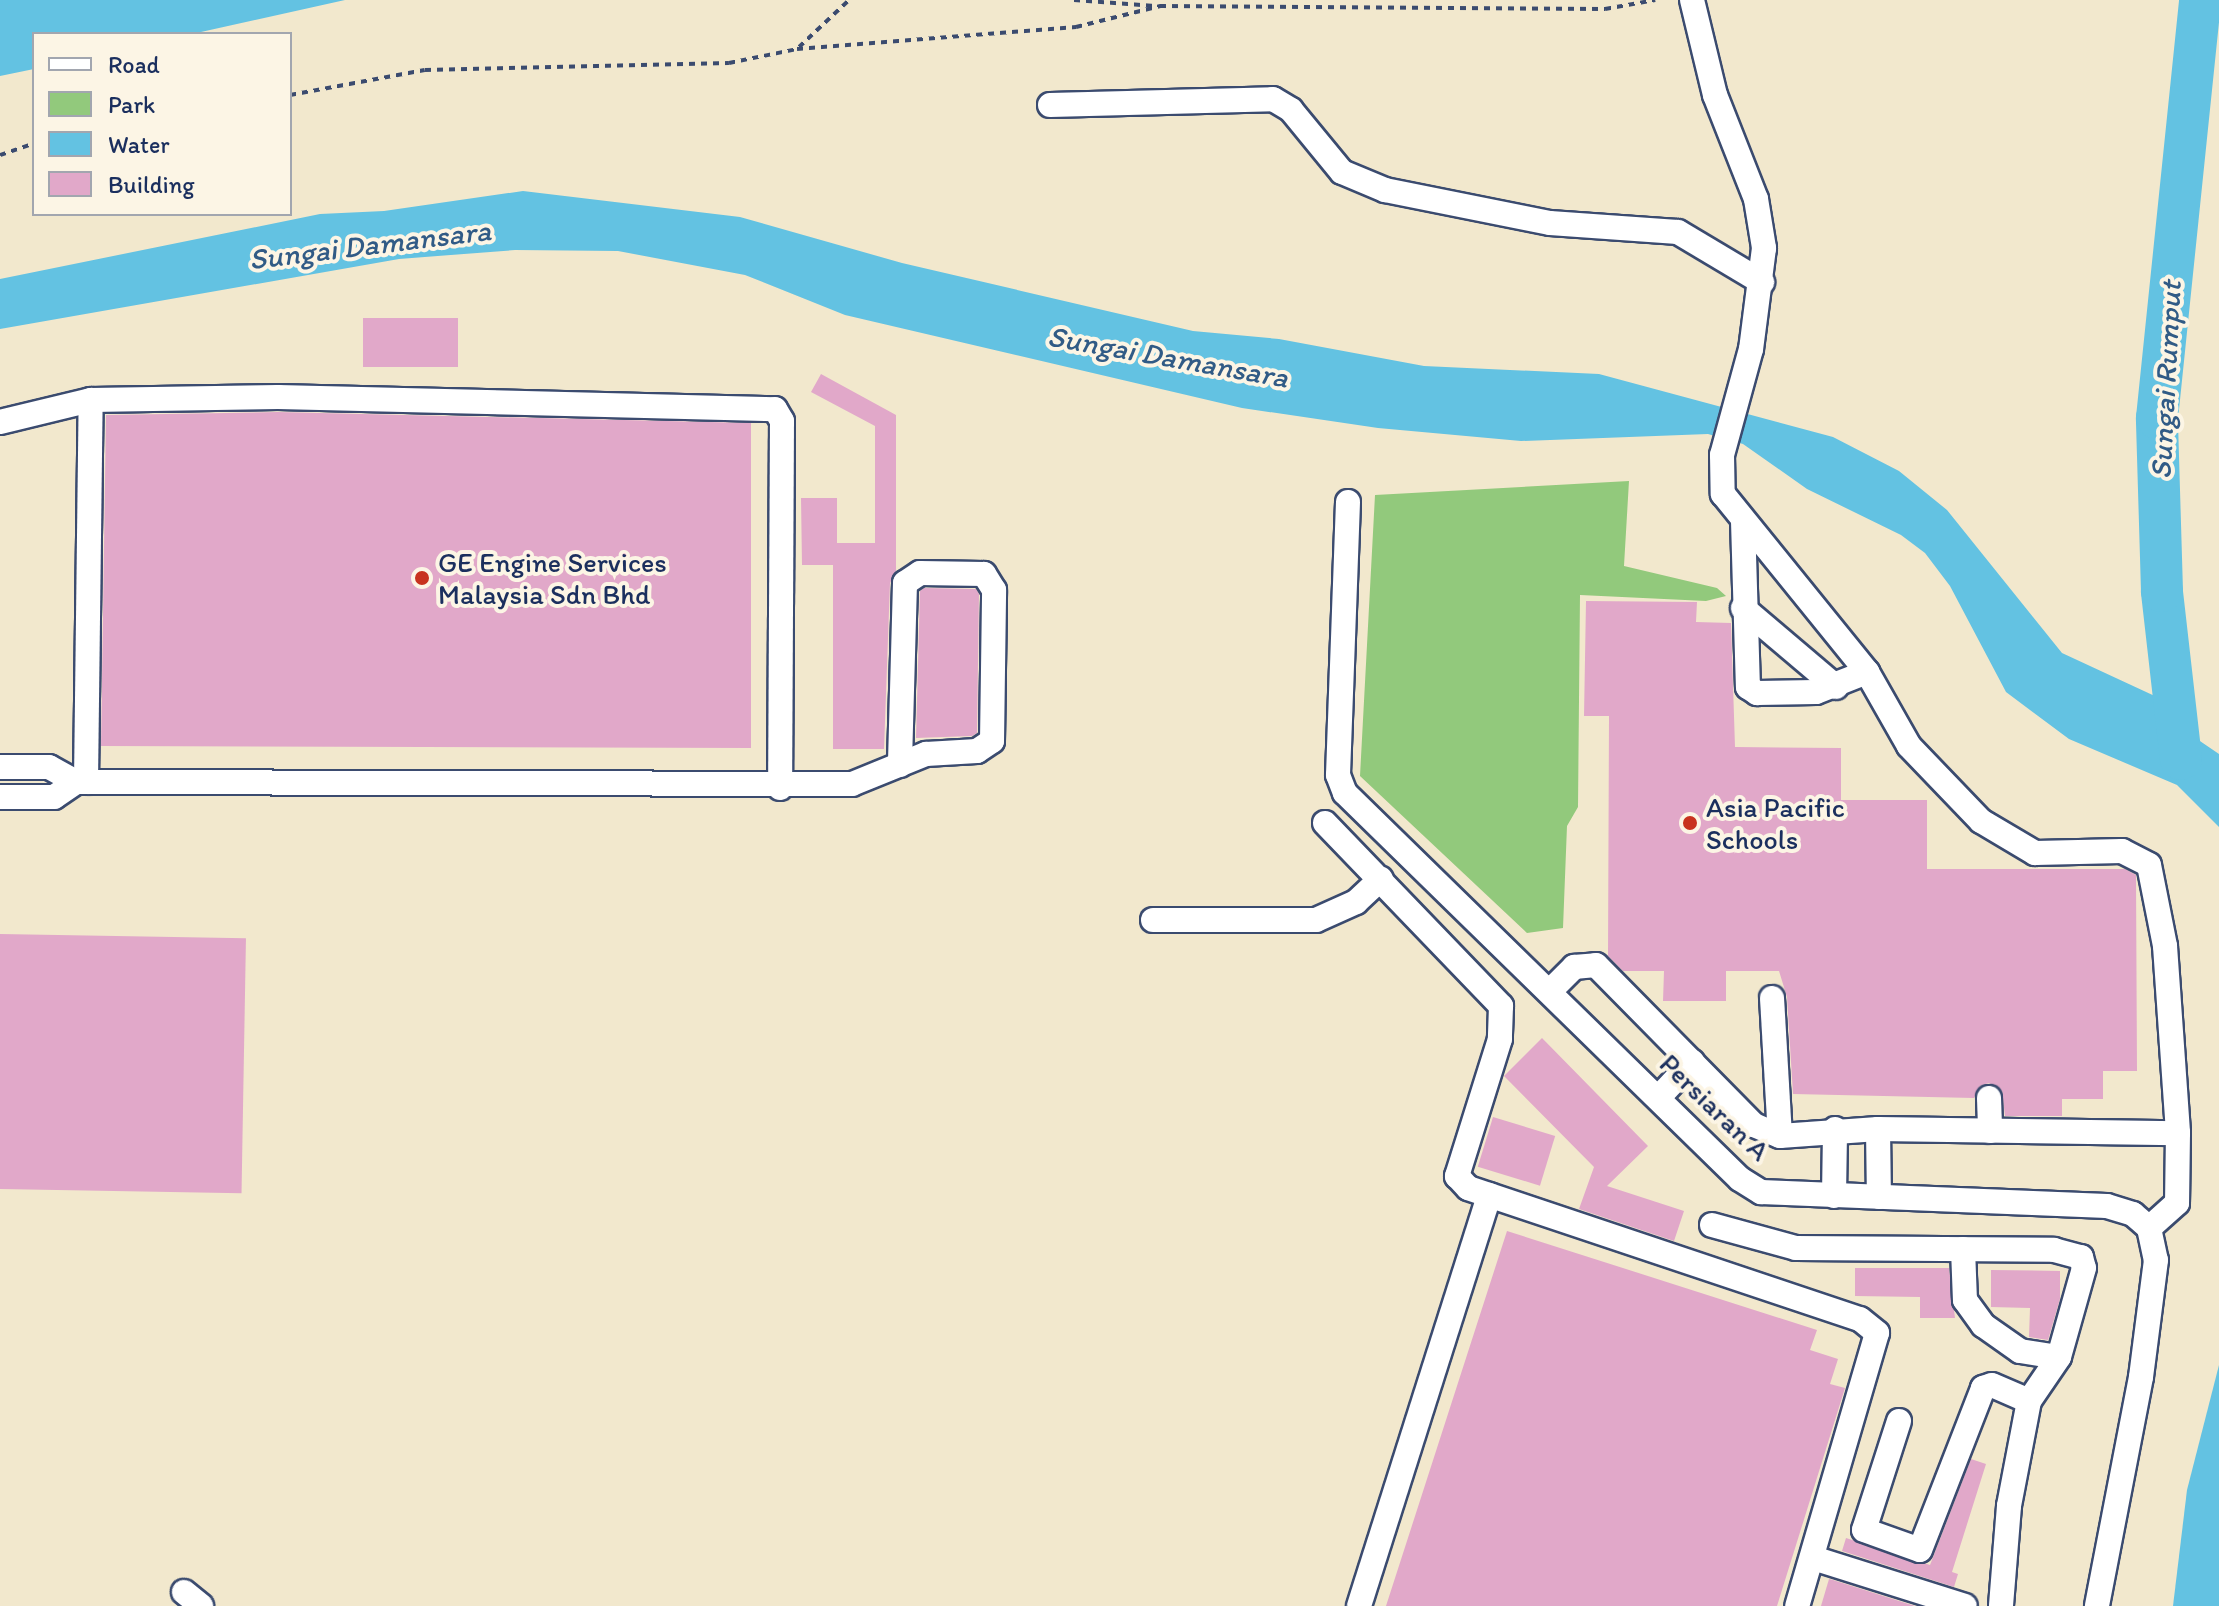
<!DOCTYPE html>
<html>
<head>
<meta charset="utf-8">
<style>
	body { margin:0 }
	#map { position:relative; width:2219px; height:1606px; overflow:hidden; background:#f2e8cd; font-family:Itim,sans-serif }
	div>[style] { position:absolute }
	.green>* { inset:0; background:#92c97c }
	.water>* { inset:0; background:#63c2e2 }
	.river>* { height:42px; margin:-21px; padding:0 21px; transform-origin:21px; border-radius:21px; background:#63c2e2 }
	.building>* { inset:0; background:#e1a8c9; transform-origin:0 0 }
	.path>* { height:4px; margin-top:-2px; transform-origin:0; background:repeating-linear-gradient(90deg,#3b4b6f 0 6px,transparent 0 12px) }
	.roads { filter:drop-shadow(2px 0 #3b4b6f) drop-shadow(-2px 0 #3b4b6f) drop-shadow(0 2px #3b4b6f) drop-shadow(0 -2px #3b4b6f) }
	.minor>* { height:24px; margin:-12px; padding:0 12px; transform-origin:12px; border-radius:12px; background:#fff }
	.dots>* { width:22px; height:22px; translate:-50% -50%; box-sizing:border-box; border:4px solid #fcf5e5; border-radius:50% }
	span { translate:-50% -50%; white-space:nowrap; text-align:center; line-height:1.15; -webkit-text-stroke:8px #fcf5e5; paint-order:stroke }
	.poi-label { font-size:28px; color:#1b2f5e }
	.left { translate:0 -50%; text-align:left }
	.street-label { font-size:28px; color:#1b2f5e }
	.water-label { font-size:30px; color:#315b86; font-style:italic }
	.legend { position:absolute; left:32px; top:32px; width:260px; height:184px; box-sizing:border-box; background:#fcf5e5; border:2px solid #a2a6af; margin:0; padding:10px 14px; list-style:none; font-size:24px; color:#1b2f5e }
	.legend li { display:flex; align-items:center; gap:16px; height:40px }
	.legend b { width:40px; border:2px solid #a2a6af }
</style>
</head>
<body>
<div id="map">
	<div class="green">
		<div style="clip-path:polygon(1629px 481px,1624px 566px,1717px 588px,1726px 596px,1706px 601px,1580px 595px,1578px 807px,1567px 826px,1563px 928px,1527px 933px,1360px 776px,1375px 495px)"></div>
	</div>
	<div class="water">
		<div style="clip-path:polygon(0 0,345px 0,192px 34px,34px 34px,34px 69px,0 76px)"></div>
		<div style="clip-path:polygon(523px 191px,740px 217px,902px 263px,1193px 331px,1279px 339px,1424px 366px,1599px 374px,1833px 437px,1899px 471px,1947px 510px,2062px 653px,2172px 704px,2194px 737px,2219px 754px,2219px 827px,2177px 785px,2069px 739px,2006px 692px,1950px 586px,1925px 553px,1901px 535px,1807px 489px,1743px 444px,1708px 434px,1521px 441px,1378px 428px,1242px 408px,845px 315px,745px 275px,618px 251px,515px 250px,399px 259px,0 329px,0 279px,320px 214px,384px 211px)"></div>
		<div style="clip-path:polygon(2219px 1365px,2219px 1606px,2173px 1606px,2187px 1490px)"></div>
	</div>
	<div class="river">
		<div style="left:2181px;top:759px;width:169px;rotate:-96.5deg"></div>
		<div style="left:2162px;top:591px;width:173px;rotate:-91.7deg"></div>
		<div style="left:2157px;top:418px;width:420px;rotate:-84.1deg"></div>
	</div>
	<div class="building">
		<div style="left:363px;top:318px;width:95px;height:49px"></div>
		<div style="clip-path:polygon(821px 374px,896px 415px,896px 571px,890px 583px,884px 749px,833px 749px,833px 565px,802px 565px,801px 498px,837px 498px,837px 543px,875px 543px,875px 426px,811px 392px)"></div>
		<div style="clip-path:polygon(278px 412px,751px 423px,751px 748px,101px 746px,106px 415px)"></div>
		<div style="clip-path:polygon(924px 588px,976px 589px,979px 594px,977px 733px,972px 736px,916px 738px,920px 591px)"></div>
		<div style="clip-path:polygon(1586px 601px,1697px 602px,1696px 622px,1731px 623px,1735px 747px,1841px 748px,1841px 800px,1927px 800px,1927px 869px,2125px 869px,2136px 875px,2137px 1071px,2103px 1071px,2103px 1099px,2062px 1099px,2062px 1116px,2005px 1116px,2002px 1091px,1989px 1083px,1980px 1086px,1974px 1098px,1793px 1094px,1787px 997px,1779px 971px,1726px 971px,1726px 1001px,1663px 1001px,1664px 971px,1623px 971px,1608px 956px,1609px 716px,1584px 716px)"></div>
		<div style="left:0;top:934px;width:246px;height:255px;rotate:1deg"></div>
		<div style="clip-path:polygon(1542px 1038px,1648px 1146px,1607px 1186px,1684px 1211px,1674px 1241px,1579px 1209px,1594px 1167px,1504px 1076px)"></div>
		<div style="left:1493px;top:1117px;width:65px;height:52px;rotate:17deg"></div>
		<div style="clip-path:polygon(1507px 1231px,1817px 1330px,1810px 1350px,1838px 1359px,1830px 1384px,1845px 1388px,1777px 1606px,1386px 1606px)"></div>
		<div style="clip-path:polygon(1855px 1268px,1949px 1268px,1955px 1318px,1920px 1318px,1920px 1297px,1855px 1296px)"></div>
		<div style="clip-path:polygon(1991px 1270px,2060px 1271px,2060px 1299px,2048px 1340px,2029px 1337px,2030px 1308px,1991px 1307px)"></div>
		<div style="clip-path:polygon(1971px 1459px,1986px 1464px,1952px 1572px,1958px 1574px,1954px 1587px,1842px 1551px,1846px 1538px,1930px 1565px)"></div>
		<div style="clip-path:polygon(1829px 1579px,1833px 1580px,1915px 1606px,1821px 1606px)"></div>
	</div>
	<div class="path">
		<div style="left:1074px;top:0;width:81px;rotate:4.2deg"></div>
		<div style="left:799px;top:47px;width:69px;rotate:-43.2deg"></div>
		<div style="left:290px;top:95px;width:137px;rotate:-10.5deg"></div>
		<div style="left:425px;top:70px;width:304px;rotate:-1.3deg"></div>
		<div style="left:729px;top:63px;width:69px;rotate:-11.6deg"></div>
		<div style="left:797px;top:49px;width:280px;rotate:-4.5deg"></div>
		<div style="left:1076px;top:27px;width:87px;rotate:-14deg"></div>
		<div style="left:1160px;top:6px;width:445px;rotate:0.4deg"></div>
		<div style="left:1605px;top:9px;width:51px;rotate:-10.2deg"></div>
		<div style="left:0;top:155px;width:36px;rotate:-19deg"></div>
	</div>
	<div class="roads">
		<div class="minor">
			<div style="left:1692px;top:0;width:98px;rotate:76.4deg"></div>
			<div style="left:1715px;top:95px;width:112px;rotate:68.5deg"></div>
			<div style="left:1756px;top:199px;width:50px;rotate:80.7deg"></div>
			<div style="left:1764px;top:248px;width:102px;rotate:97.3deg"></div>
			<div style="left:1751px;top:349px;width:110px;rotate:105.3deg"></div>
			<div style="left:1722px;top:455px;width:39px;rotate:89deg"></div>
			<div style="left:1723px;top:494px;width:229px;rotate:51deg"></div>
			<div style="left:1867px;top:672px;width:85px;rotate:60.4deg"></div>
			<div style="left:1909px;top:746px;width:104px;rotate:46.2deg"></div>
			<div style="left:1981px;top:821px;width:63px;rotate:30.7deg"></div>
			<div style="left:2035px;top:853px;width:87px;rotate:-1.3deg"></div>
			<div style="left:2122px;top:851px;width:30px;rotate:27deg"></div>
			<div style="left:2149px;top:865px;width:83px;rotate:78.8deg"></div>
			<div style="left:2165px;top:946px;width:187px;rotate:86deg"></div>
			<div style="left:2178px;top:1133px;width:70px;rotate:90.8deg"></div>
			<div style="left:2177px;top:1203px;width:38px;rotate:138deg"></div>
			<div style="left:1050px;top:105px;width:223px;rotate:-1.5deg"></div>
			<div style="left:1273px;top:99px;width:21px;rotate:31deg"></div>
			<div style="left:1291px;top:110px;width:80px;rotate:50.6deg"></div>
			<div style="left:1342px;top:172px;width:47px;rotate:22.7deg"></div>
			<div style="left:1385px;top:190px;width:168px;rotate:11.3deg"></div>
			<div style="left:1550px;top:223px;width:128px;rotate:4deg"></div>
			<div style="left:1678px;top:232px;width:98px;rotate:30.8deg"></div>
			<div style="left:0;top:422px;width:94px;rotate:-13.6deg"></div>
			<div style="left:91px;top:400px;width:187px;rotate:-0.9deg"></div>
			<div style="left:278px;top:397px;width:497px;rotate:1.4deg"></div>
			<div style="left:775px;top:409px;width:14px;rotate:60deg"></div>
			<div style="left:782px;top:421px;width:367px;rotate:90.3deg"></div>
			<div style="left:1348px;top:502px;width:273px;rotate:92.1deg"></div>
			<div style="left:1338px;top:775px;width:19px;rotate:69deg"></div>
			<div style="left:1345px;top:793px;width:552px;rotate:44.34deg"></div>
			<div style="left:1740px;top:1179px;width:25px;rotate:32deg"></div>
			<div style="left:1761px;top:1192px;width:346px;rotate:2.3deg"></div>
			<div style="left:2107px;top:1206px;width:27px;rotate:17deg"></div>
			<div style="left:2133px;top:1214px;width:21px;rotate:41deg"></div>
			<div style="left:2149px;top:1228px;width:33px;rotate:78deg"></div>
			<div style="left:2156px;top:1260px;width:118px;rotate:97.3deg"></div>
			<div style="left:2141px;top:1377px;width:233px;rotate:100.9deg"></div>
			<div style="left:1743px;top:521px;width:166px;rotate:88.3deg"></div>
			<div style="left:1748px;top:687px;width:11px;rotate:34deg"></div>
			<div style="left:1757px;top:693px;width:59px;rotate:-1deg"></div>
			<div style="left:1816px;top:692px;width:55px;rotate:-21.4deg"></div>
			<div style="left:1743px;top:608px;width:122px;rotate:40.3deg"></div>
			<div style="left:0;top:767px;width:49px"></div>
			<div style="left:49px;top:767px;width:31px;rotate:29deg"></div>
			<div style="left:76px;top:782px;width:776px;rotate:0.15deg"></div>
			<div style="left:852px;top:784px;width:80px;rotate:-22.1deg"></div>
			<div style="left:926px;top:754px;width:51px;rotate:-3.4deg"></div>
			<div style="left:977px;top:751px;width:18px;rotate:-34deg"></div>
			<div style="left:992px;top:741px;width:151px;rotate:-89.2deg"></div>
			<div style="left:994px;top:590px;width:19px;rotate:-122deg"></div>
			<div style="left:984px;top:574px;width:64px;rotate:-179.1deg"></div>
			<div style="left:920px;top:573px;width:18px;rotate:146deg"></div>
			<div style="left:905px;top:583px;width:182px;rotate:91.6deg"></div>
			<div style="left:86px;top:782px;width:382px;rotate:-89.3deg"></div>
			<div style="left:0;top:797px;width:54px"></div>
			<div style="left:54px;top:797px;width:27px;rotate:-34deg"></div>
			<div style="left:1325px;top:823px;width:254px;rotate:46.1deg"></div>
			<div style="left:1501px;top:1006px;width:33px;rotate:92deg"></div>
			<div style="left:1500px;top:1039px;width:144px;rotate:107.4deg"></div>
			<div style="left:1457px;top:1176px;width:16px;rotate:47deg"></div>
			<div style="left:1468px;top:1188px;width:413px;rotate:18.5deg"></div>
			<div style="left:1860px;top:1319px;width:22px;rotate:39deg"></div>
			<div style="left:1877px;top:1333px;width:284px;rotate:106.3deg"></div>
			<div style="left:1153px;top:920px;width:163px"></div>
			<div style="left:1316px;top:920px;width:44px;rotate:-24.2deg"></div>
			<div style="left:1356px;top:902px;width:34px;rotate:-43deg"></div>
			<div style="left:1551px;top:990px;width:33px;rotate:-45deg"></div>
			<div style="left:1574px;top:967px;width:22px;rotate:-5deg"></div>
			<div style="left:1596px;top:965px;width:225px;rotate:45.4deg"></div>
			<div style="left:1754px;top:1125px;width:28px;rotate:23deg"></div>
			<div style="left:1780px;top:1136px;width:98px;rotate:-4.1deg"></div>
			<div style="left:1878px;top:1129px;width:300px;rotate:0.8deg"></div>
			<div style="left:1772px;top:998px;width:138px;rotate:86.7deg"></div>
			<div style="left:1660px;top:1096px;width:47px;rotate:-46.7deg"></div>
			<div style="left:1989px;top:1098px;width:33px;rotate:88deg"></div>
			<div style="left:1878px;top:1129px;width:68px;rotate:89.2deg"></div>
			<div style="left:1834px;top:1196px;width:67px;rotate:-89.1deg"></div>
			<div style="left:1712px;top:1225px;width:87px;rotate:15.3deg"></div>
			<div style="left:1796px;top:1248px;width:258px;rotate:0.4deg"></div>
			<div style="left:2054px;top:1250px;width:28px;rotate:15deg"></div>
			<div style="left:2081px;top:1257px;width:11px;rotate:75deg"></div>
			<div style="left:2084px;top:1268px;width:92px;rotate:105.7deg"></div>
			<div style="left:2059px;top:1357px;width:53px;rotate:124.3deg"></div>
			<div style="left:2029px;top:1401px;width:107px;rotate:100.8deg"></div>
			<div style="left:2009px;top:1506px;width:100px;rotate:94.6deg"></div>
			<div style="left:1963px;top:1249px;width:51px;rotate:87.8deg"></div>
			<div style="left:1965px;top:1300px;width:31px;rotate:54deg"></div>
			<div style="left:1983px;top:1325px;width:45px;rotate:35.1deg"></div>
			<div style="left:2020px;top:1351px;width:39px;rotate:9deg"></div>
			<div style="left:1899px;top:1421px;width:114px;rotate:107.8deg"></div>
			<div style="left:1864px;top:1530px;width:59px;rotate:19.7deg"></div>
			<div style="left:1920px;top:1550px;width:174px;rotate:-68.7deg"></div>
			<div style="left:1983px;top:1388px;width:9px;rotate:-18deg"></div>
			<div style="left:1992px;top:1385px;width:40px;rotate:23.4deg"></div>
			<div style="left:1813px;top:1558px;width:159px;rotate:17.5deg"></div>
			<div style="left:184px;top:1592px;width:22px;rotate:39deg"></div>
			<div style="left:1359px;top:1606px;width:431px;rotate:-72.4deg"></div>
		</div>
	</div>
	<div class="dots">
		<div style="left:422px;top:578px;background:#c8321e"></div>
		<div style="left:1690px;top:823px;background:#c8321e"></div>
	</div>
	<div class="poi-label">
		<span class="left" style="left:438px;top:578px">GE Engine Services<br>Malaysia Sdn Bhd</span>
		<span class="left" style="left:1706px;top:823px">Asia Pacific<br>Schools</span>
	</div>
	<div class="street-label">
		<span style="left:1715px;top:1107px;rotate:44deg">Persiaran A</span>
	</div>
	<div class="water-label">
		<span style="left:370px;top:245px;rotate:-7deg">Sungai Damansara</span>
		<span style="left:1168px;top:357px;rotate:10deg">Sungai Damansara</span>
		<span style="left:2166px;top:380px;rotate:-87deg">Sungai Rumput</span>
	</div>
	<ul class="legend">
	<li><b style="height:10px;background:#fff"></b>Road</li>
	<li><b style="height:22px;background:#92c97c"></b>Park</li>
	<li><b style="height:22px;background:#63c2e2"></b>Water</li>
	<li><b style="height:22px;background:#e1a8c9"></b>Building</li>
	</ul>
</div>
</body>
</html>
